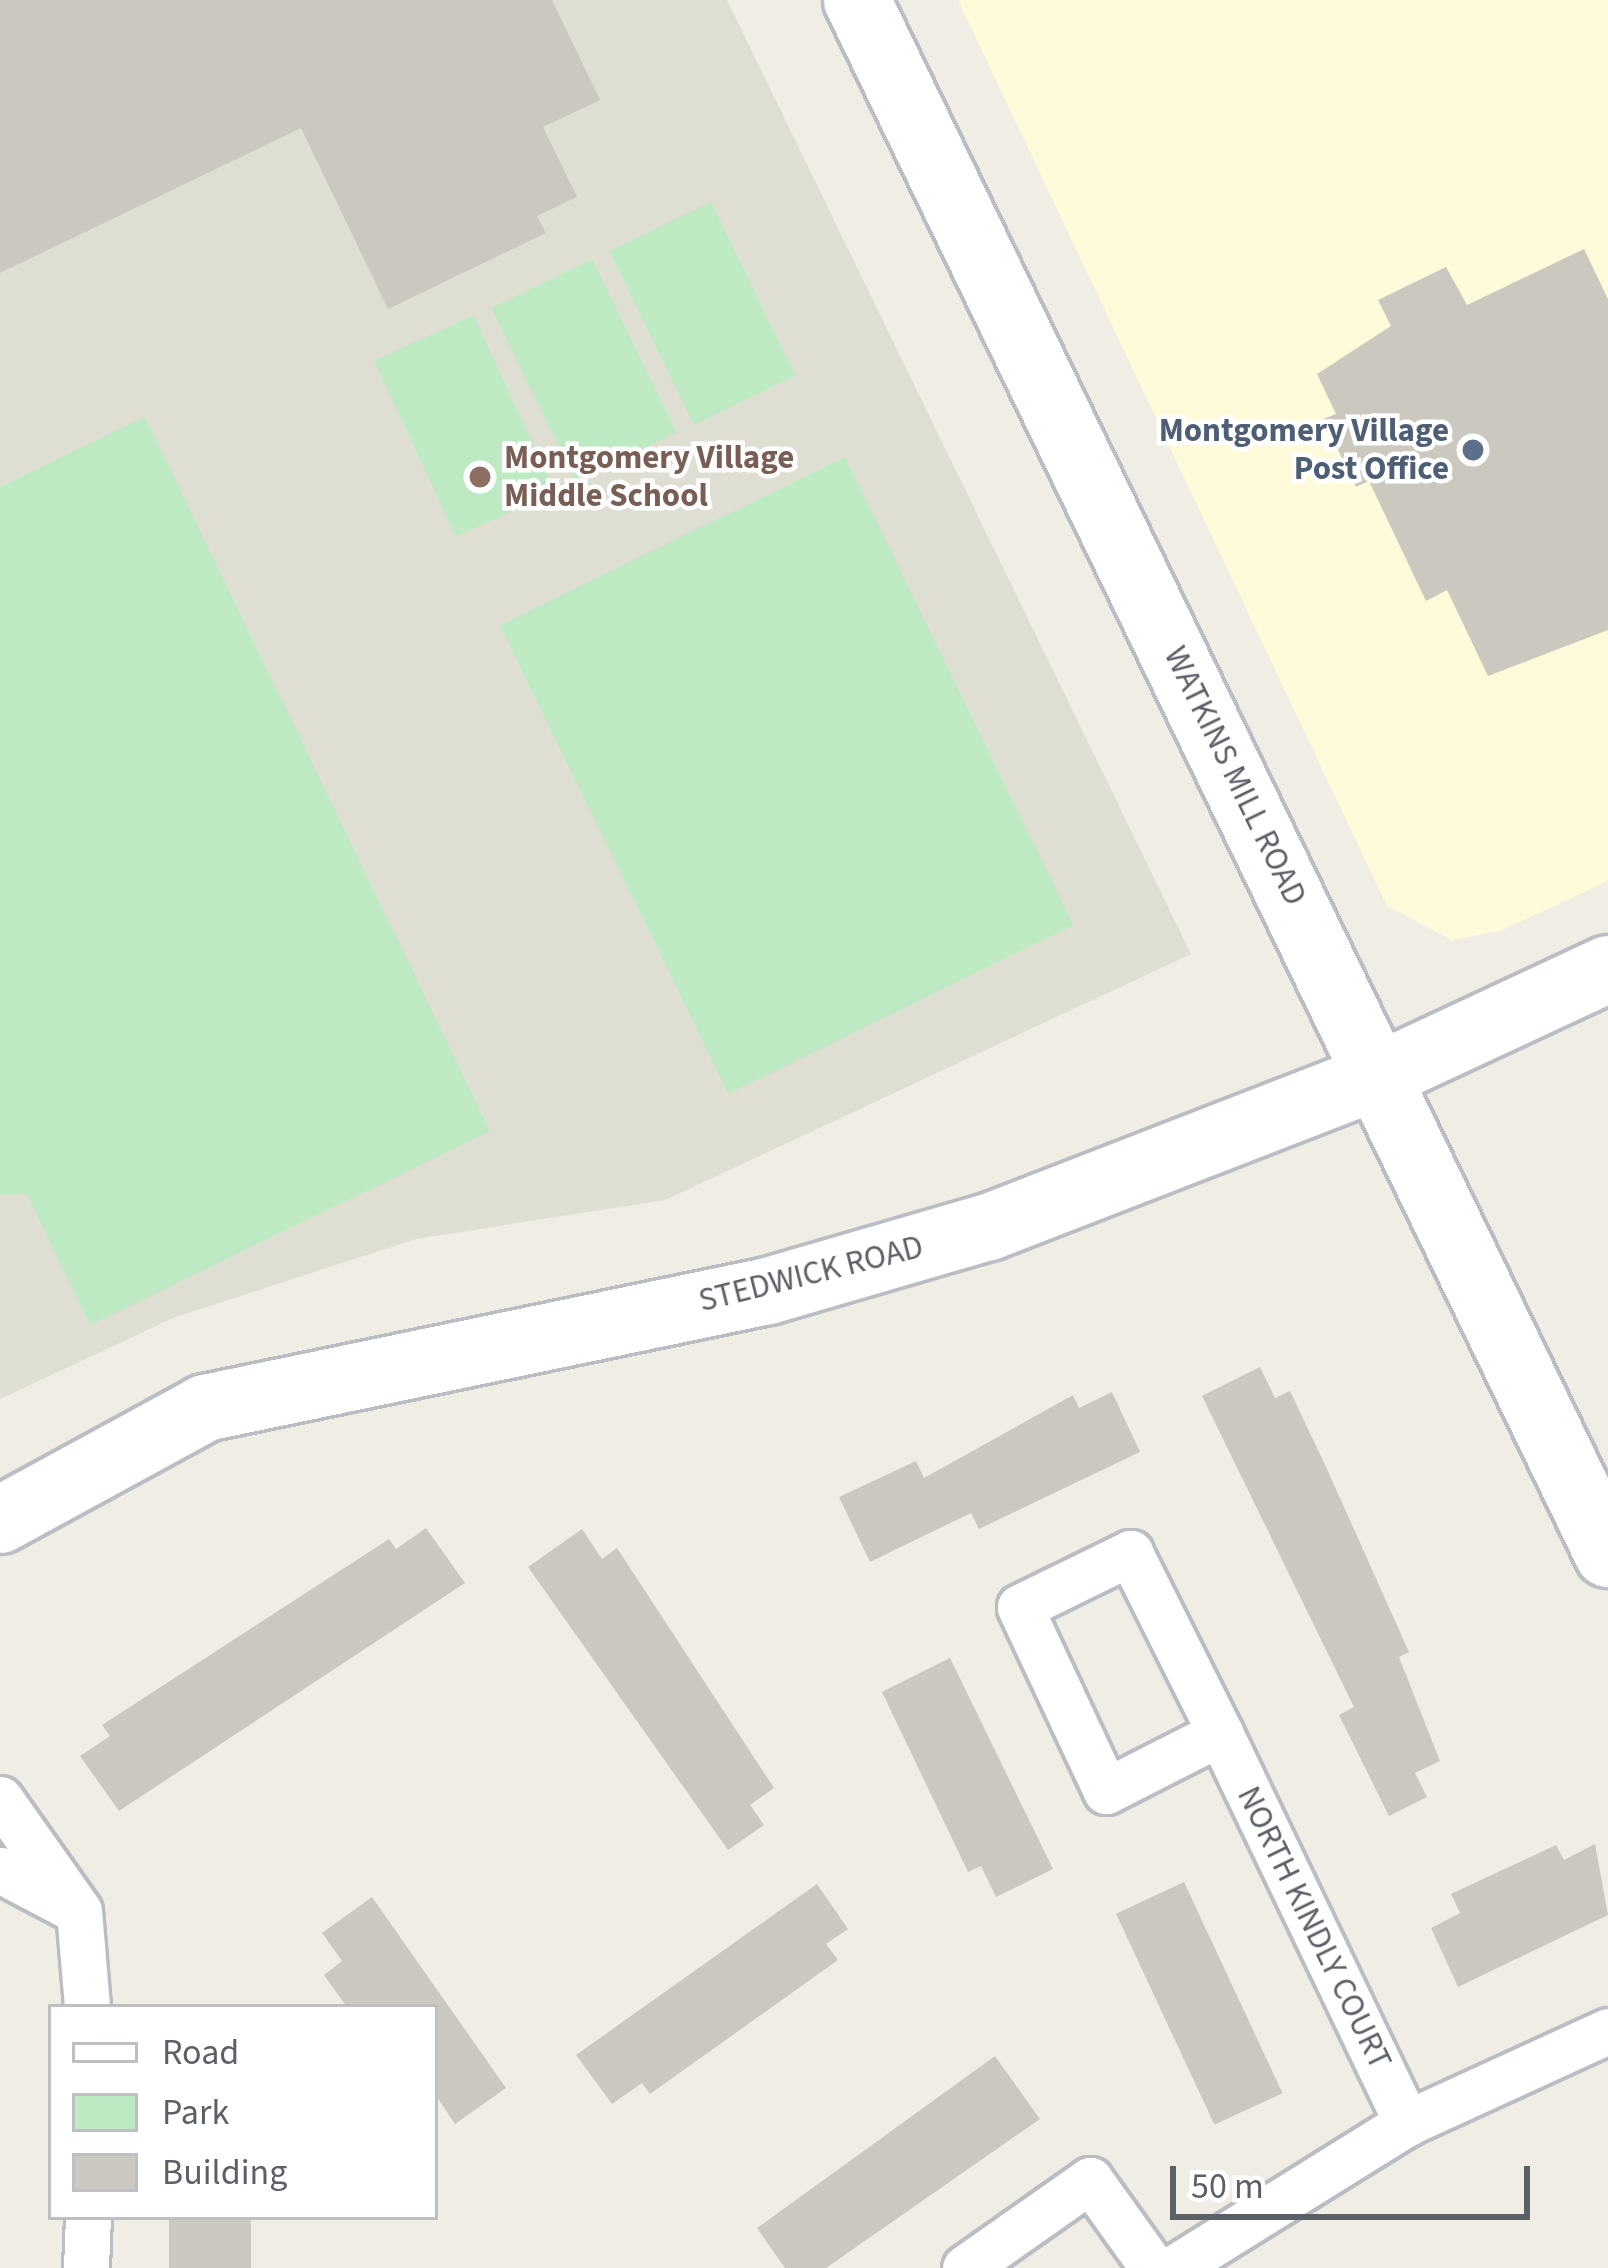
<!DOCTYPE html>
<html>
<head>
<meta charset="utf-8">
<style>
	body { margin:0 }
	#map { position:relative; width:1608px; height:2268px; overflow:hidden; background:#f0eee4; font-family:"Source Sans 3",sans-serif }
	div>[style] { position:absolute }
	.commercial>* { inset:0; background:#fffad9 }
	.education>* { inset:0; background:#dfded2 }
	.green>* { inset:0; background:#bdeac2; transform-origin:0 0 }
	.building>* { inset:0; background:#cbc8c0; transform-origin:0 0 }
	.roads { filter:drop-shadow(3px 0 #bbbdc4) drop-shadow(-3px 0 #bbbdc4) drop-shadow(0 3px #bbbdc4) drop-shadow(0 -3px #bbbdc4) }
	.street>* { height:45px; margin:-22.5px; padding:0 22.5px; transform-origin:22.5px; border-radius:22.5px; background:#fff }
	.secondary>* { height:66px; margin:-33px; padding:0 33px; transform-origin:33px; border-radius:33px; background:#fff }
	.dots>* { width:33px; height:33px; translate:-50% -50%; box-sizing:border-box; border:6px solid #fff; border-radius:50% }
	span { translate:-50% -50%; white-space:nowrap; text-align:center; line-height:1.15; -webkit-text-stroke:9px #fff; paint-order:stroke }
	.service-label { font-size:33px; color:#4e5e75; font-weight:700 }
	.right { translate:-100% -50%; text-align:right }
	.education-label { font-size:33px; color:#785e54; font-weight:700 }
	.left { translate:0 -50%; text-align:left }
	.street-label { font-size:33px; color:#5b5f66 }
	.legend { position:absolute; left:48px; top:2004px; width:390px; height:216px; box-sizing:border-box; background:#fff; border:3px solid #bdbfc2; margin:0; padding:15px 21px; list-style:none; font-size:36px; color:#5b5f66 }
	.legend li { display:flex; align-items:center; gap:24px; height:60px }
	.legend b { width:60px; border:3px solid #bdbfc2 }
	.scale { position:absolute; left:1170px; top:2166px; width:360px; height:54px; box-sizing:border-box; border:6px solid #5b5f66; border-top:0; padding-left:15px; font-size:36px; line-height:42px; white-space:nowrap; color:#5b5f66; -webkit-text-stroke:9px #fff; paint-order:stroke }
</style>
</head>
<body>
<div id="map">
	<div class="commercial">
		<div style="clip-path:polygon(958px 0,1608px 0,1608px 881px,1500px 931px,1452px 940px,1387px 906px)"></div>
	</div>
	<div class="education">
		<div style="clip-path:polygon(0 0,727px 0,1191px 954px,665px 1200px,416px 1239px,173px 1318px,0 1399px)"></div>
	</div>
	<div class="green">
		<div style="left:711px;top:202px;width:193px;height:113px;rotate:64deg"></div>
		<div style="left:592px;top:259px;width:193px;height:112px;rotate:64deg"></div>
		<div style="left:473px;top:315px;width:194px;height:109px;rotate:65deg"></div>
		<div style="clip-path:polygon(145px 417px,490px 1131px,90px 1325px,27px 1194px,0 1195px,0 487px)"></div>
		<div style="left:845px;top:457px;width:521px;height:384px;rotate:64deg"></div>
	</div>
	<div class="building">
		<div style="clip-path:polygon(0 0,552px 0,600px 100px,543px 127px,577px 197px,537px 216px,546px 233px,388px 309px,301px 128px,0 273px)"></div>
		<div style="clip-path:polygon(1584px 249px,1608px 299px,1608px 630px,1488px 676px,1447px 590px,1426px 601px,1369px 481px,1356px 487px,1323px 419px,1336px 414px,1317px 374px,1391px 326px,1378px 300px,1446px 267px,1467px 305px)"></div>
		<div style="clip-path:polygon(1260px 1367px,1275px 1398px,1290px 1391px,1327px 1469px,1409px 1652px,1399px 1657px,1440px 1761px,1415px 1773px,1427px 1797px,1389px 1816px,1339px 1715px,1354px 1707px,1202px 1396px)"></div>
		<div style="clip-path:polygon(1112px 1392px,1140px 1452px,979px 1529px,971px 1513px,870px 1562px,839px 1497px,916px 1461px,924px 1478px,1073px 1395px,1079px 1408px)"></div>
		<div style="clip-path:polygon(426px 1528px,465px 1583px,119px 1811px,80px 1756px,110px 1736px,102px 1725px,389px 1539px,396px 1549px)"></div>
		<div style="clip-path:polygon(582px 1529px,602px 1559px,617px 1548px,774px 1788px,750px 1805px,764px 1825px,728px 1850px,528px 1567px)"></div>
		<div style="clip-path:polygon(950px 1658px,1053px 1869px,996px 1897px,981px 1866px,968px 1872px,882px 1692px)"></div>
		<div style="clip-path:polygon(1595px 1844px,1608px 1915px,1458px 1987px,1431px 1928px,1460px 1913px,1451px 1894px,1556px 1845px,1564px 1860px)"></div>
		<div style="left:1184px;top:1882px;width:233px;height:75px;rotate:65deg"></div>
		<div style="clip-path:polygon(817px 1884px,848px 1929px,826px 1944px,838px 1960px,650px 2094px,642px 2083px,612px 2104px,576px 2055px)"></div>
		<div style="clip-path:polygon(372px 1897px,506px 2088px,455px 2124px,435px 2094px,435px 2007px,347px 2007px,324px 1975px,342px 1961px,322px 1933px)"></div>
		<div style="clip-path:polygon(995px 2056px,1040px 2119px,826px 2268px,785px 2268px,757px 2228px)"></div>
		<div style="left:169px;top:2217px;width:82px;height:51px"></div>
	</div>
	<div class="roads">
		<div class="street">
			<div style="left:1220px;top:1733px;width:128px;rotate:153deg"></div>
			<div style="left:1106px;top:1791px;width:203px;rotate:-115.1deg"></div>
			<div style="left:1020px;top:1607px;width:123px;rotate:-26.1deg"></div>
			<div style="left:1130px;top:1553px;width:201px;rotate:63.4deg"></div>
			<div style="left:1220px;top:1733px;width:433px;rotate:64.4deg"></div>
			<div style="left:0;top:1799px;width:137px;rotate:54.8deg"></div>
			<div style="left:79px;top:1911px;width:96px;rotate:85.2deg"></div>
			<div style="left:0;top:1870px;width:86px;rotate:27.8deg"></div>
			<div style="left:86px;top:2268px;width:51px;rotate:-87.8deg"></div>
			<div style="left:965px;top:2268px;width:153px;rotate:-35.1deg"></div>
			<div style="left:1090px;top:2180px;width:108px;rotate:54.4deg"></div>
			<div style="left:1174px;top:2268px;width:274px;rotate:-31.9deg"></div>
			<div style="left:1407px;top:2123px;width:221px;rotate:-24.6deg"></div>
		</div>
		<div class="secondary">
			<div style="left:857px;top:0;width:1726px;rotate:64.21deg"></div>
			<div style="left:0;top:1520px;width:234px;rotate:-28.6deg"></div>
			<div style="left:205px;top:1408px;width:575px;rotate:-11.74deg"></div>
			<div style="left:768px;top:1291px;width:230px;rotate:-16.2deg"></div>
			<div style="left:989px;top:1227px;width:420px;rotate:-21.2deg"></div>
			<div style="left:1381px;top:1075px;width:251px;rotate:-25deg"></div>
		</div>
	</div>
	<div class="dots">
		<div style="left:1473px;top:450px;background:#5c6f8a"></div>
		<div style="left:480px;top:477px;background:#8d6e63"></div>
	</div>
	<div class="service-label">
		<span class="right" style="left:1449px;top:450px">Montgomery Village<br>Post Office</span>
	</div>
	<div class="education-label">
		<span class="left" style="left:504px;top:477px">Montgomery Village<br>Middle School</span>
	</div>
	<div class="street-label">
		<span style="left:1235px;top:776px;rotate:64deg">WATKINS MILL ROAD</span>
		<span style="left:811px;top:1274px;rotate:-14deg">STEDWICK ROAD</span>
		<span style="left:1314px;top:1928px;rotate:64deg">NORTH KINDLY COURT</span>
	</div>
	<ul class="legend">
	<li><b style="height:15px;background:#fff"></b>Road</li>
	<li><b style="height:33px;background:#bdeac2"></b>Park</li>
	<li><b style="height:33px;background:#cbc8c0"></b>Building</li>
	</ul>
	<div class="scale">50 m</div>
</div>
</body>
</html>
